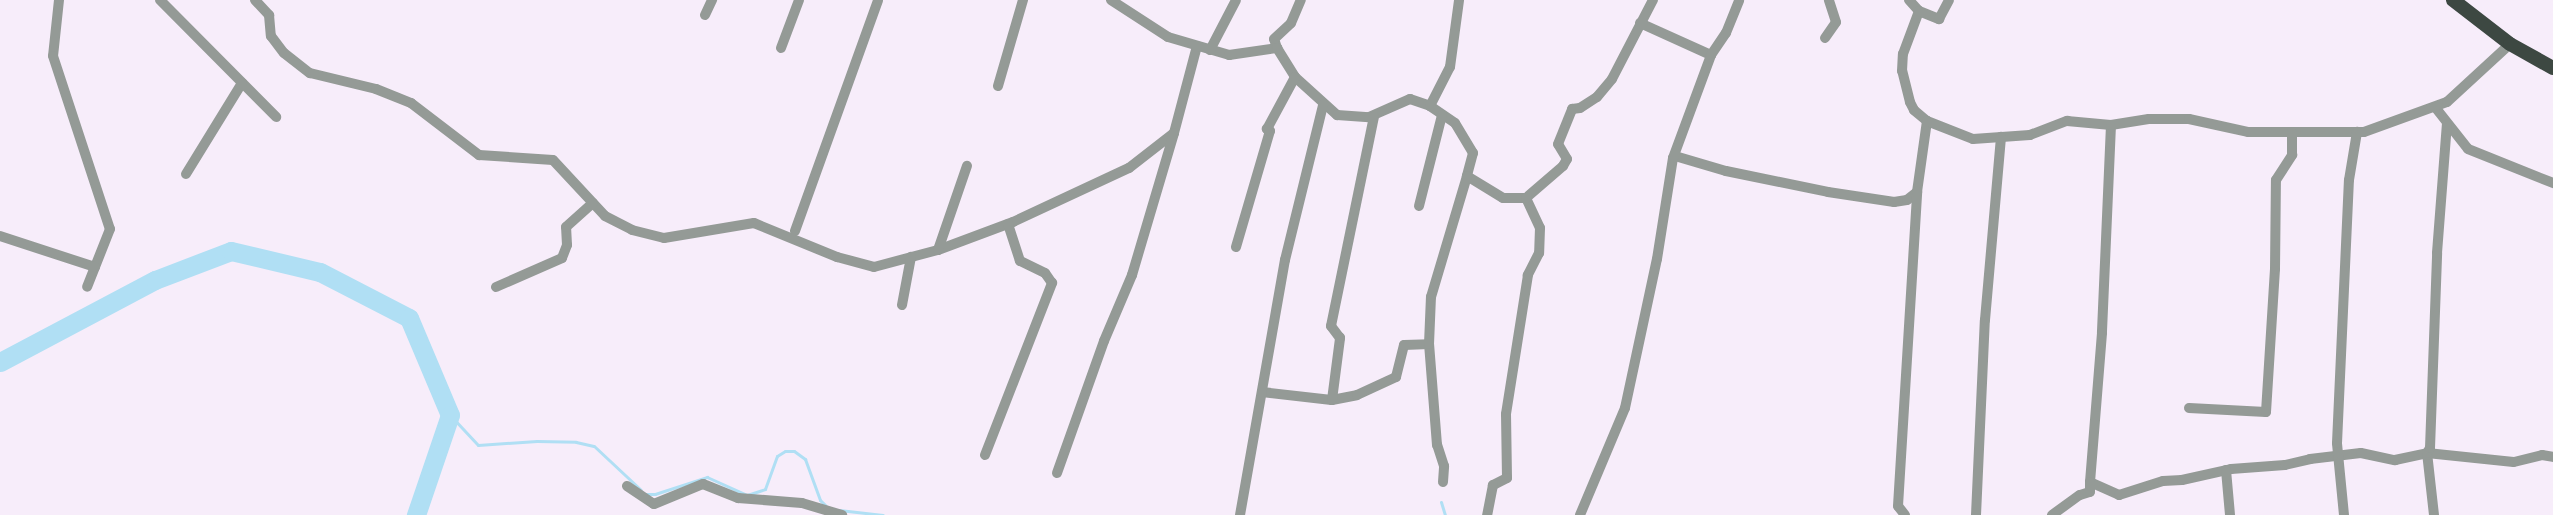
<!DOCTYPE html>
<html>
<head>
<meta charset="utf-8">
<style>
	body { margin:0 }
	#map { position:relative; width:2553px; height:515px; overflow:hidden; background:#f7edfa; font-family:"Zilla Slab",serif }
	div>[style] { position:absolute }
	.stream>* { height:3px; margin:-1.5px; padding:0 1.5px; transform-origin:1.5px; border-radius:1.5px; background:#b0dff4 }
	.river>* { height:19px; margin:-9.5px; padding:0 9.5px; transform-origin:9.5px; border-radius:9.5px; background:#b0dff4 }
	.minor>* { height:10px; margin:-5px; padding:0 5px; transform-origin:5px; border-radius:5px; background:#949a96 }
	.trunk>* { height:14px; margin:-7px; padding:0 7px; transform-origin:7px; border-radius:7px; background:#3d4842 }
	span { translate:-50% -50%; white-space:nowrap; text-align:center; line-height:1.15; -webkit-text-stroke:4px #f7edfa; paint-order:stroke }
</style>
</head>
<body>
<div id="map">
	<div class="stream">
		<div style="left:450px;top:415px;width:41px;rotate:47deg"></div>
		<div style="left:478px;top:445px;width:59px;rotate:-3.9deg"></div>
		<div style="left:537px;top:441px;width:39px;rotate:1deg"></div>
		<div style="left:576px;top:442px;width:18px;rotate:13deg"></div>
		<div style="left:594px;top:446px;width:64px;rotate:43.1deg"></div>
		<div style="left:646px;top:494px;width:9px"></div>
		<div style="left:655px;top:494px;width:55px;rotate:-18.1deg"></div>
		<div style="left:707px;top:477px;width:44px;rotate:24.2deg"></div>
		<div style="left:747px;top:495px;width:19px;rotate:-18deg"></div>
		<div style="left:765px;top:489px;width:35px;rotate:-70deg"></div>
		<div style="left:777px;top:456px;width:9px;rotate:-32deg"></div>
		<div style="left:785px;top:451px;width:9px"></div>
		<div style="left:794px;top:451px;width:14px;rotate:36deg"></div>
		<div style="left:805px;top:459px;width:44px;rotate:69.9deg"></div>
		<div style="left:820px;top:500px;width:8px;rotate:45deg"></div>
		<div style="left:1441px;top:502px;width:14px;rotate:73deg"></div>
		<div style="left:839px;top:510px;width:44px;rotate:6.5deg"></div>
	</div>
	<div class="river">
		<div style="left:0;top:362px;width:175px;rotate:-27.9deg"></div>
		<div style="left:155px;top:280px;width:81px;rotate:-20.9deg"></div>
		<div style="left:231px;top:251px;width:91px;rotate:13.3deg"></div>
		<div style="left:320px;top:272px;width:100px;rotate:27.3deg"></div>
		<div style="left:409px;top:318px;width:105px;rotate:67.1deg"></div>
		<div style="left:450px;top:415px;width:106px;rotate:108.8deg"></div>
	</div>
	<div class="minor">
		<div style="left:59px;top:0;width:56px;rotate:96.1deg"></div>
		<div style="left:53px;top:56px;width:182px;rotate:71.8deg"></div>
		<div style="left:110px;top:229px;width:62px;rotate:111.6deg"></div>
		<div style="left:160px;top:0;width:165px;rotate:45.2deg"></div>
		<div style="left:255px;top:0;width:21px;rotate:47deg"></div>
		<div style="left:269px;top:15px;width:21px;rotate:85deg"></div>
		<div style="left:271px;top:36px;width:21px;rotate:53deg"></div>
		<div style="left:284px;top:53px;width:33px;rotate:38deg"></div>
		<div style="left:310px;top:73px;width:68px;rotate:13.6deg"></div>
		<div style="left:376px;top:89px;width:38px;rotate:22deg"></div>
		<div style="left:411px;top:103px;width:86px;rotate:37.4deg"></div>
		<div style="left:479px;top:155px;width:74px;rotate:3.9deg"></div>
		<div style="left:553px;top:160px;width:76px;rotate:47.1deg"></div>
		<div style="left:605px;top:216px;width:30px;rotate:27deg"></div>
		<div style="left:632px;top:230px;width:33px;rotate:14deg"></div>
		<div style="left:664px;top:238px;width:91px;rotate:-9.5deg"></div>
		<div style="left:754px;top:223px;width:90px;rotate:22.3deg"></div>
		<div style="left:837px;top:257px;width:38px;rotate:15deg"></div>
		<div style="left:874px;top:267px;width:66px;rotate:-14.9deg"></div>
		<div style="left:938px;top:250px;width:80px;rotate:-20.5deg"></div>
		<div style="left:1013px;top:222px;width:128px;rotate:-25deg"></div>
		<div style="left:1129px;top:168px;width:57px;rotate:-37.9deg"></div>
		<div style="left:1174px;top:133px;width:90px;rotate:-75.2deg"></div>
		<div style="left:1111px;top:0;width:68px;rotate:33deg"></div>
		<div style="left:1168px;top:37px;width:64px;rotate:16.4deg"></div>
		<div style="left:1229px;top:55px;width:49px;rotate:-8.3deg"></div>
		<div style="left:1277px;top:48px;width:9px;rotate:-108deg"></div>
		<div style="left:1274px;top:39px;width:23px;rotate:-43deg"></div>
		<div style="left:1291px;top:23px;width:25px;rotate:-67deg"></div>
		<div style="left:1909px;top:0;width:15px;rotate:48deg"></div>
		<div style="left:705px;top:15px;width:17px;rotate:-65deg"></div>
		<div style="left:1640px;top:23px;width:78px;rotate:24.3deg"></div>
		<div style="left:1825px;top:38px;width:19px;rotate:-55deg"></div>
		<div style="left:1836px;top:22px;width:23px;rotate:-108deg"></div>
		<div style="left:781px;top:48px;width:51px;rotate:-69.4deg"></div>
		<div style="left:1277px;top:48px;width:34px;rotate:58deg"></div>
		<div style="left:1295px;top:77px;width:57px;rotate:42.1deg"></div>
		<div style="left:1337px;top:115px;width:32px;rotate:4deg"></div>
		<div style="left:1369px;top:117px;width:45px;rotate:-23.7deg"></div>
		<div style="left:1410px;top:99px;width:21px;rotate:19deg"></div>
		<div style="left:1430px;top:106px;width:30px;rotate:34deg"></div>
		<div style="left:1455px;top:123px;width:35px;rotate:59deg"></div>
		<div style="left:1473px;top:153px;width:24px;rotate:105deg"></div>
		<div style="left:1467px;top:176px;width:42px;rotate:31.4deg"></div>
		<div style="left:1503px;top:198px;width:23px"></div>
		<div style="left:1526px;top:198px;width:33px;rotate:65deg"></div>
		<div style="left:1540px;top:228px;width:25px;rotate:92deg"></div>
		<div style="left:1539px;top:253px;width:25px;rotate:117deg"></div>
		<div style="left:1528px;top:275px;width:141px;rotate:99deg"></div>
		<div style="left:1506px;top:414px;width:64px;rotate:89.1deg"></div>
		<div style="left:1507px;top:478px;width:16px;rotate:153deg"></div>
		<div style="left:1493px;top:485px;width:31px;rotate:101deg"></div>
		<div style="left:1210px;top:50px;width:56px;rotate:-62.5deg"></div>
		<div style="left:998px;top:86px;width:90px;rotate:-73.8deg"></div>
		<div style="left:1430px;top:106px;width:44px;rotate:-62.9deg"></div>
		<div style="left:1450px;top:67px;width:68px;rotate:-82.3deg"></div>
		<div style="left:2435px;top:107px;width:53px;rotate:51.8deg"></div>
		<div style="left:2468px;top:149px;width:92px;rotate:21.8deg"></div>
		<div style="left:1927px;top:121px;width:17px;rotate:-140deg"></div>
		<div style="left:1914px;top:110px;width:9px;rotate:-117deg"></div>
		<div style="left:1910px;top:102px;width:32px;rotate:-104deg"></div>
		<div style="left:1902px;top:71px;width:17px;rotate:-87deg"></div>
		<div style="left:1903px;top:54px;width:46px;rotate:-69.6deg"></div>
		<div style="left:1919px;top:11px;width:22px;rotate:22deg"></div>
		<div style="left:1939px;top:19px;width:21px;rotate:-62deg"></div>
		<div style="left:2111px;top:125px;width:208px;rotate:92.5deg"></div>
		<div style="left:2102px;top:333px;width:149px;rotate:94.6deg"></div>
		<div style="left:2090px;top:482px;width:32px;rotate:24deg"></div>
		<div style="left:2119px;top:495px;width:46px;rotate:-17.7deg"></div>
		<div style="left:2163px;top:481px;width:19px;rotate:-3deg"></div>
		<div style="left:2182px;top:480px;width:50px;rotate:-12.7deg"></div>
		<div style="left:2231px;top:469px;width:54px;rotate:-4.2deg"></div>
		<div style="left:2285px;top:465px;width:26px;rotate:-13deg"></div>
		<div style="left:2310px;top:459px;width:51px;rotate:-6.7deg"></div>
		<div style="left:2361px;top:453px;width:35px;rotate:12deg"></div>
		<div style="left:2395px;top:460px;width:33px;rotate:-12deg"></div>
		<div style="left:2427px;top:453px;width:87px;rotate:5.9deg"></div>
		<div style="left:2514px;top:462px;width:29px;rotate:-14deg"></div>
		<div style="left:2542px;top:455px;width:11px;rotate:10deg"></div>
		<div style="left:1673px;top:158px;width:3px;rotate:-45deg"></div>
		<div style="left:1675px;top:156px;width:53px;rotate:16.4deg"></div>
		<div style="left:1726px;top:171px;width:104px;rotate:11.6deg"></div>
		<div style="left:1828px;top:192px;width:67px;rotate:8.6deg"></div>
		<div style="left:1894px;top:202px;width:13px;rotate:-9deg"></div>
		<div style="left:1907px;top:200px;width:13px;rotate:-39deg"></div>
		<div style="left:1917px;top:192px;width:72px;rotate:-82deg"></div>
		<div style="left:1927px;top:121px;width:49px;rotate:21.4deg"></div>
		<div style="left:1973px;top:139px;width:57px;rotate:-4deg"></div>
		<div style="left:2030px;top:135px;width:40px;rotate:-21deg"></div>
		<div style="left:2067px;top:121px;width:44px;rotate:5.2deg"></div>
		<div style="left:2111px;top:125px;width:38px;rotate:-9deg"></div>
		<div style="left:2149px;top:119px;width:40px"></div>
		<div style="left:2189px;top:119px;width:60px;rotate:12.4deg"></div>
		<div style="left:2248px;top:132px;width:116px"></div>
		<div style="left:2364px;top:132px;width:88px;rotate:-19.9deg"></div>
		<div style="left:2447px;top:102px;width:86px;rotate:-42.6deg"></div>
		<div style="left:186px;top:174px;width:107px;rotate:-58.4deg"></div>
		<div style="left:1526px;top:198px;width:49px;rotate:-40.9deg"></div>
		<div style="left:1563px;top:166px;width:8px;rotate:-60deg"></div>
		<div style="left:1567px;top:159px;width:17px;rotate:-121deg"></div>
		<div style="left:1558px;top:144px;width:38px;rotate:-68deg"></div>
		<div style="left:1572px;top:109px;width:8px;rotate:-7deg"></div>
		<div style="left:1580px;top:108px;width:20px;rotate:-33deg"></div>
		<div style="left:1597px;top:97px;width:23px;rotate:-50deg"></div>
		<div style="left:1612px;top:79px;width:89px;rotate:-62.6deg"></div>
		<div style="left:1419px;top:206px;width:94px;rotate:-75.8deg"></div>
		<div style="left:795px;top:231px;width:245px;rotate:-70.2deg"></div>
		<div style="left:0;top:236px;width:100px;rotate:18.1deg"></div>
		<div style="left:1236px;top:247px;width:121px;rotate:-73.7deg"></div>
		<div style="left:1270px;top:131px;width:4px;rotate:-146deg"></div>
		<div style="left:1267px;top:129px;width:59px;rotate:-61.7deg"></div>
		<div style="left:938px;top:250px;width:89px;rotate:-71deg"></div>
		<div style="left:496px;top:287px;width:72px;rotate:-23.7deg"></div>
		<div style="left:562px;top:258px;width:14px;rotate:-69deg"></div>
		<div style="left:567px;top:245px;width:18px;rotate:-93deg"></div>
		<div style="left:566px;top:227px;width:36px;rotate:-42deg"></div>
		<div style="left:902px;top:305px;width:49px;rotate:-79.4deg"></div>
		<div style="left:1262px;top:392px;width:70px;rotate:6.5deg"></div>
		<div style="left:1332px;top:400px;width:25px;rotate:-11deg"></div>
		<div style="left:1357px;top:395px;width:43px;rotate:-24.8deg"></div>
		<div style="left:1396px;top:377px;width:33px;rotate:-76deg"></div>
		<div style="left:1404px;top:345px;width:25px;rotate:-2deg"></div>
		<div style="left:1332px;top:400px;width:63px;rotate:-82.6deg"></div>
		<div style="left:1340px;top:338px;width:15px;rotate:-127deg"></div>
		<div style="left:1331px;top:326px;width:214px;rotate:-78.4deg"></div>
		<div style="left:2189px;top:408px;width:77px;rotate:3deg"></div>
		<div style="left:2266px;top:412px;width:143px;rotate:-86.4deg"></div>
		<div style="left:2275px;top:269px;width:89px;rotate:-89.4deg"></div>
		<div style="left:2276px;top:180px;width:30px;rotate:-57deg"></div>
		<div style="left:2292px;top:155px;width:23px;rotate:-90deg"></div>
		<div style="left:985px;top:455px;width:185px;rotate:-68.7deg"></div>
		<div style="left:1052px;top:283px;width:12px;rotate:-125deg"></div>
		<div style="left:1045px;top:273px;width:28px;rotate:-154deg"></div>
		<div style="left:1020px;top:261px;width:39px;rotate:-108deg"></div>
		<div style="left:2226px;top:470px;width:45px;rotate:84.9deg"></div>
		<div style="left:1057px;top:473px;width:140px;rotate:-70.4deg"></div>
		<div style="left:1104px;top:341px;width:72px;rotate:-67deg"></div>
		<div style="left:1132px;top:275px;width:148px;rotate:-73.5deg"></div>
		<div style="left:1443px;top:482px;width:16px;rotate:-86deg"></div>
		<div style="left:1444px;top:466px;width:22px;rotate:-108deg"></div>
		<div style="left:1437px;top:445px;width:101px;rotate:-94.5deg"></div>
		<div style="left:1429px;top:344px;width:47px;rotate:-87.6deg"></div>
		<div style="left:1431px;top:297px;width:126px;rotate:-73.4deg"></div>
		<div style="left:627px;top:486px;width:32px;rotate:34deg"></div>
		<div style="left:654px;top:504px;width:53px;rotate:-22.2deg"></div>
		<div style="left:703px;top:484px;width:38px;rotate:22deg"></div>
		<div style="left:738px;top:498px;width:64px;rotate:4.5deg"></div>
		<div style="left:802px;top:503px;width:42px;rotate:16.7deg"></div>
		<div style="left:1240px;top:515px;width:259px;rotate:-80deg"></div>
		<div style="left:1285px;top:260px;width:160px;rotate:-76.2deg"></div>
		<div style="left:1580px;top:515px;width:116px;rotate:-67.2deg"></div>
		<div style="left:1625px;top:408px;width:152px;rotate:-77.9deg"></div>
		<div style="left:1657px;top:259px;width:102px;rotate:-81deg"></div>
		<div style="left:1673px;top:158px;width:110px;rotate:-69.7deg"></div>
		<div style="left:1711px;top:55px;width:27px;rotate:-56deg"></div>
		<div style="left:1726px;top:33px;width:35px;rotate:-68deg"></div>
		<div style="left:1905px;top:515px;width:11px;rotate:-128deg"></div>
		<div style="left:1898px;top:506px;width:315px;rotate:-86.5deg"></div>
		<div style="left:1976px;top:515px;width:195px;rotate:-87.4deg"></div>
		<div style="left:1985px;top:320px;width:184px;rotate:-85deg"></div>
		<div style="left:2052px;top:515px;width:34px;rotate:-36deg"></div>
		<div style="left:2080px;top:495px;width:10px;rotate:-17deg"></div>
		<div style="left:2090px;top:492px;width:10px;rotate:-90deg"></div>
		<div style="left:2344px;top:515px;width:72px;rotate:-95.6deg"></div>
		<div style="left:2337px;top:443px;width:263px;rotate:-87.4deg"></div>
		<div style="left:2349px;top:180px;width:49px;rotate:-80.5deg"></div>
		<div style="left:2434px;top:515px;width:62px;rotate:-96.4deg"></div>
		<div style="left:2427px;top:453px;width:6px;rotate:-59deg"></div>
		<div style="left:2430px;top:448px;width:195px;rotate:-87.9deg"></div>
		<div style="left:2437px;top:253px;width:129px;rotate:-85.6deg"></div>
	</div>
	<div class="trunk">
		<div style="left:2453px;top:0;width:72px;rotate:37.7deg"></div>
		<div style="left:2510px;top:44px;width:49px;rotate:29.2deg"></div>
	</div>
</div>
</body>
</html>
